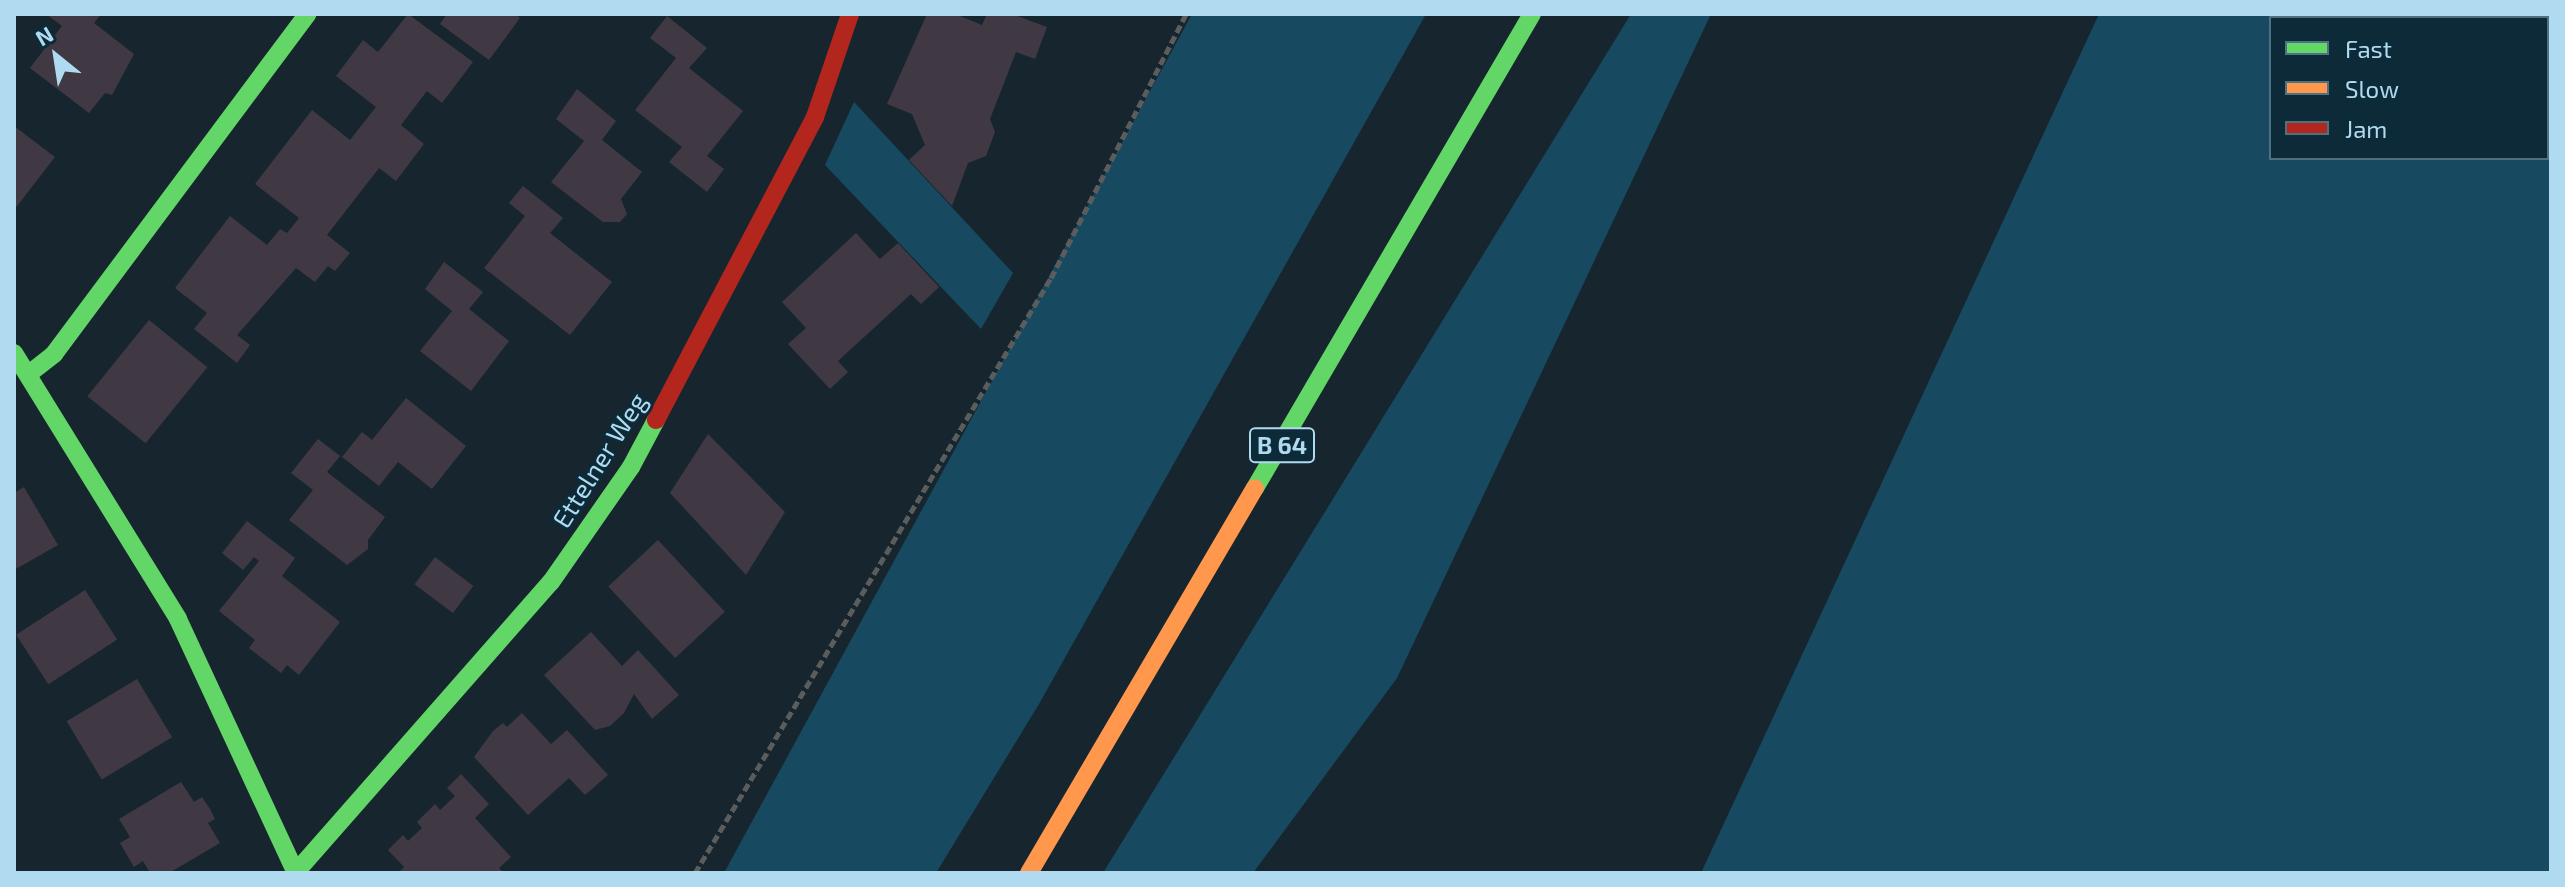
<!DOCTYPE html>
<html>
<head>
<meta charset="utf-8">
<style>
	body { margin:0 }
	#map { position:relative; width:2565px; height:887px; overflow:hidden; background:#17262e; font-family:"Exo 2",sans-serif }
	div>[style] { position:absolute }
	.green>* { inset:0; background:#174a61 }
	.building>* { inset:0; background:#403943; transform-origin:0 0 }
	.path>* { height:5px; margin-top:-2.5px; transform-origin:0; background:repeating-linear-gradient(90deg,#5b5c5c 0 8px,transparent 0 12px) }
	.fast>* { height:18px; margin:-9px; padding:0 9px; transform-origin:9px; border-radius:9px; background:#63d668 }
	.slow>* { height:18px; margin:-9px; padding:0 9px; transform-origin:9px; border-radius:9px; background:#ff974d }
	.jam>* { height:18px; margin:-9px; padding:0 9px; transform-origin:9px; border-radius:9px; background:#b3261e }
	span { translate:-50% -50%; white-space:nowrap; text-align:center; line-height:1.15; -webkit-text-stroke:6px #0d2a38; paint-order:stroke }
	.shield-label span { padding:2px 6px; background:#0d2a38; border:2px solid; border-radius:6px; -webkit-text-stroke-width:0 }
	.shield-label { font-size:24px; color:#b0daf0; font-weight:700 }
	.street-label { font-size:26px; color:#b0daf0 }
	.frame { position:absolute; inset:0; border:16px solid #b0daf0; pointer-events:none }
	.legend { position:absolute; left:2269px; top:16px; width:280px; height:144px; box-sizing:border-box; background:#0d2a38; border:2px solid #4e7082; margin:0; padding:10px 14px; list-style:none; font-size:24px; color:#b0daf0 }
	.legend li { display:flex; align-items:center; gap:16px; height:40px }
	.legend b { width:40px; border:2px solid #4e7082 }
	.north { position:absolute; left:16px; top:16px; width:80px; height:80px; -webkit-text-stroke:6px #0d2a38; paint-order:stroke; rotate:330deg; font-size:22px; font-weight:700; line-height:32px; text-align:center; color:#b0daf0 }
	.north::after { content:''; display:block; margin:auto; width:28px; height:36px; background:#b0daf0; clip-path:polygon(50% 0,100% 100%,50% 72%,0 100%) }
</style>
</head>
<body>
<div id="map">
	<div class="green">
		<div style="clip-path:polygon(1192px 14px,1426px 14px,1039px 704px,936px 873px,724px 873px)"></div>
		<div style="clip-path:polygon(1631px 14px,1711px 14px,1397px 678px,1253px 873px,1103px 873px)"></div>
		<div style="clip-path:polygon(evenodd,2099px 14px,2551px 14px,2551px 873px,1701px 873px,2099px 14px,2271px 18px,2547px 18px,2547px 158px,2271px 158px,2271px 18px)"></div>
		<div style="clip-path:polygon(854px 102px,1013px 273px,981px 329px,825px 165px)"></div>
	</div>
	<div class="building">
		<div style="clip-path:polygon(46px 14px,101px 14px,94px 23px,134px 54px,112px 95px,105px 93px,89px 113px,30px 68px,62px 26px)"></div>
		<div style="clip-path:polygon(408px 14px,473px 62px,442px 103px,427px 91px,401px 125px,424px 144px,396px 181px,379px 168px,327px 235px,350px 253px,335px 271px,328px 266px,315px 282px,296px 268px,237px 335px,250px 345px,237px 363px,194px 329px,207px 313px,175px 288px,230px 216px,267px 245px,280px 229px,287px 233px,299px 218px,255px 184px,312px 110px,350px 140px,376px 107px,336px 76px,363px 40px,378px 52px)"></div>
		<div style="clip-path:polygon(447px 14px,515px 14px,520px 18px,489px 60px,440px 24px)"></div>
		<div style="clip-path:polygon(927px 14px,955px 14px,982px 25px,987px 14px,1012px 14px,1047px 27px,1035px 59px,1016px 52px,990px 119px,995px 132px,986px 156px,968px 163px,952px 206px,909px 160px,925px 145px,912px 114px,887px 104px)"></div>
		<div style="clip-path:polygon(667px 16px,707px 48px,689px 68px,743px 111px,707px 156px,724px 169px,707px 192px,669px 162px,682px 147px,635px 110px,676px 58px,650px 38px)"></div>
		<div style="clip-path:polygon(577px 89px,616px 121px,602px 140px,642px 172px,621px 199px,627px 214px,620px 222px,603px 222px,551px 182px,584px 141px,556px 119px)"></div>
		<div style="clip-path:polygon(14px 126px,55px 157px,14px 210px)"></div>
		<div style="clip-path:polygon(523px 186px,563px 218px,550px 233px,612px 282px,570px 335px,484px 268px,525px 216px,509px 203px)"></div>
		<div style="clip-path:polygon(856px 233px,880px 259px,898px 243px,939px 287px,921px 304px,911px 294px,838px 361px,848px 372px,830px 389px,788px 344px,806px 328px,782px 302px)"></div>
		<div style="clip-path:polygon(444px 262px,483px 292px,469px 309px,509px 341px,471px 391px,420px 351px,452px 311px,425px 289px)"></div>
		<div style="left:149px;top:320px;width:75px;height:98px;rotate:39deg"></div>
		<div style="clip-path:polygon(406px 398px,466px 446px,432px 489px,398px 462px,379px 486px,342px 457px,362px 432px,372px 440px)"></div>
		<div style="clip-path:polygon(708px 434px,785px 512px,746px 575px,670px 493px)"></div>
		<div style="clip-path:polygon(318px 439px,340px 456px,327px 472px,385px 517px,368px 540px,368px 549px,347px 565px,289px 520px,313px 490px,291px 473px)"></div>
		<div style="clip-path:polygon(24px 487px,58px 545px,14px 570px,14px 493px)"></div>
		<div style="clip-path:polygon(247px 521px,295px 558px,282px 576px,340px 622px,299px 675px,287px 665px,281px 673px,249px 648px,255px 640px,219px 611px,259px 561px,254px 557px,243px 570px,222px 553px)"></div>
		<div style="left:658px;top:540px;width:98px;height:68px;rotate:47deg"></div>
		<div style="left:435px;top:557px;width:48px;height:34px;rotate:37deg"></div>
		<div style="left:85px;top:590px;width:59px;height:82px;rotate:57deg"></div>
		<div style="clip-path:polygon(591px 632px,622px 666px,638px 650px,679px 695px,652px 719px,634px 694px,624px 713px,610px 726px,595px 730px,544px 675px)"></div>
		<div style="left:137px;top:679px;width:68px;height:82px;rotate:59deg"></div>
		<div style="clip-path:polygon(522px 713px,551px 744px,567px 730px,608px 775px,585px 795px,569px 778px,528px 815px,474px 757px,493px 731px,503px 723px,507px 727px)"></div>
		<div style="clip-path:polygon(461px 774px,489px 804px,475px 818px,511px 857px,499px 868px,504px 873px,398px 873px,404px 867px,388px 850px,403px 835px,408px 841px,422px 828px,417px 822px,435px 804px,440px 810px,455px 796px,447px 788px)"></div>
		<div style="clip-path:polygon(181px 782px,194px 802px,202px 797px,210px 809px,215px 819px,208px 823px,220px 843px,169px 873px,150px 873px,143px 861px,134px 867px,120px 843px,130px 837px,119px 819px)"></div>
	</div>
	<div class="path">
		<div style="left:695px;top:873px;width:693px;rotate:-59.11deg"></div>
		<div style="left:1051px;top:278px;width:297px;rotate:-62.9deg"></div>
	</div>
	<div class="fast">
		<div style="left:14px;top:353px;width:312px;rotate:58.3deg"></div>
		<div style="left:178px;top:619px;width:280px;rotate:65.1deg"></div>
		<div style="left:30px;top:373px;width:31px;rotate:-38deg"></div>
		<div style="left:54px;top:354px;width:424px;rotate:-53.3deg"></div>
		<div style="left:1255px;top:488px;width:549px;rotate:-59.7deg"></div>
		<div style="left:296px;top:872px;width:386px;rotate:-48.7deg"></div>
		<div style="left:551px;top:582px;width:140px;rotate:-55.2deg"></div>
		<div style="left:631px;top:467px;width:53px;rotate:-62deg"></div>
	</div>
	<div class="slow">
		<div style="left:1029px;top:873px;width:446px;rotate:-59.6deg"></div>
	</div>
	<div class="jam">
		<div style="left:656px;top:420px;width:342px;rotate:-62.3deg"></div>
		<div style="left:815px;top:117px;width:109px;rotate:-71.2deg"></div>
	</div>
	<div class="shield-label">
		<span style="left:1282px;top:445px">B 64</span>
	</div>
	<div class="street-label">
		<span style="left:599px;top:460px;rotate:-58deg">Ettelner Weg</span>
	</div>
	<div class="frame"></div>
	<ul class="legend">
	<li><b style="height:10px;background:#63d668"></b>Fast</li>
	<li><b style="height:10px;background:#ff974d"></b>Slow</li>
	<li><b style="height:10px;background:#b3261e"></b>Jam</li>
	</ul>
	<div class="north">N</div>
</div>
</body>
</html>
